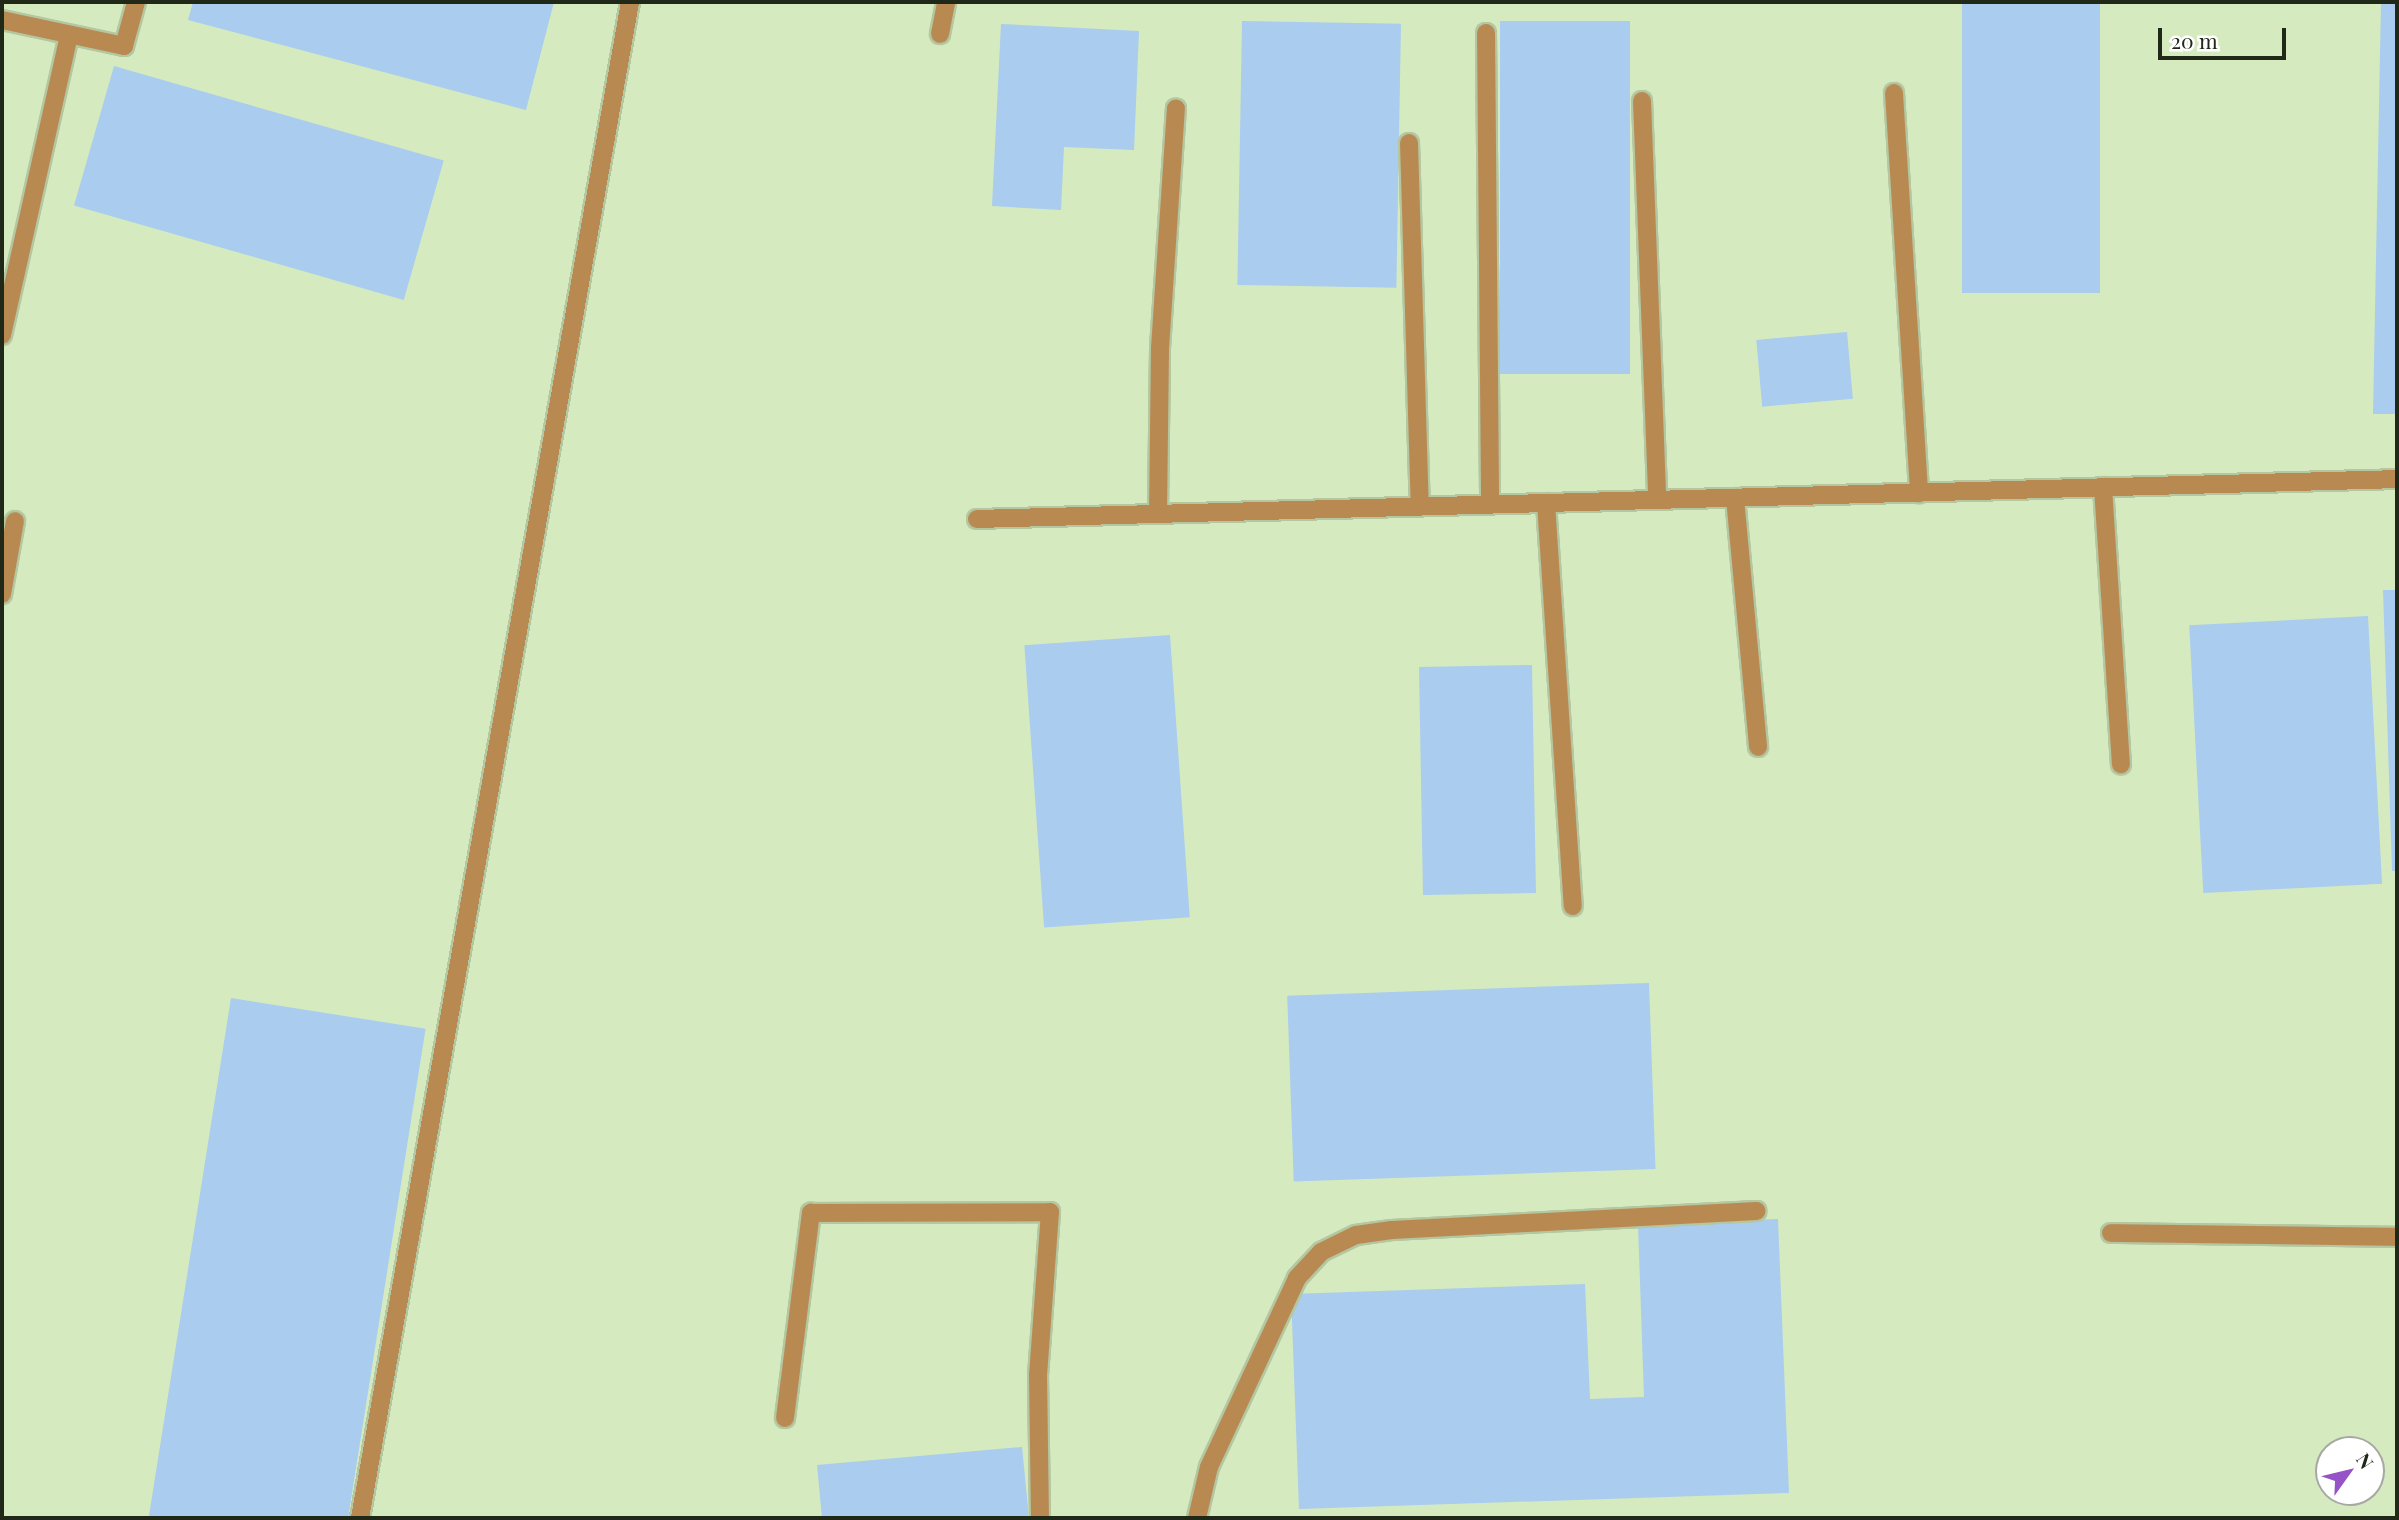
<!DOCTYPE html>
<html>
<head>
<meta charset="utf-8">
<style>
	body { margin:0 }
	#map { position:relative; width:2399px; height:1520px; overflow:hidden; background:#d5eabf; font-family:"Playfair Display",serif }
	div>[style] { position:absolute }
	.building>* { inset:0; background:#a9ccef; transform-origin:0 0 }
	.roads { filter:drop-shadow(2px 0 #b4c7a1) drop-shadow(-2px 0 #b4c7a1) drop-shadow(0 2px #b4c7a1) drop-shadow(0 -2px #b4c7a1) }
	.minor>* { height:18px; margin:-9px; padding:0 9px; transform-origin:9px; border-radius:9px; background:#b98952 }
	span { translate:-50% -50%; white-space:nowrap; text-align:center; line-height:1.15; -webkit-text-stroke:7px #fff; paint-order:stroke }
	.frame { position:absolute; inset:0; border:4px solid #202818; pointer-events:none }
	.north { position:absolute; left:2315px; top:1436px; width:70px; height:70px; box-sizing:border-box; background:#fff; border:2px solid #a6a9a3; border-radius:50%; rotate:56deg; font-size:19px; font-weight:700; line-height:28px; text-align:center; color:#202818 }
	.north::after { content:''; display:block; margin:auto; width:24px; height:32px; background:#9652c7; clip-path:polygon(50% 0,100% 100%,50% 72%,0 100%) }
	.scale { position:absolute; left:2158px; top:28px; width:128px; height:32px; box-sizing:border-box; border:4px solid #202818; border-top:0; padding-left:9px; font-size:21px; line-height:24px; white-space:nowrap; color:#202818; -webkit-text-stroke:5px #fff; paint-order:stroke }
</style>
</head>
<body>
<div id="map">
	<div class="building">
		<div style="clip-path:polygon(193px 2px,554px 2px,526px 110px,188px 20px)"></div>
		<div style="left:1962px;top:2px;width:138px;height:291px"></div>
		<div style="clip-path:polygon(2381px 2px,2397px 2px,2397px 414px,2373px 414px)"></div>
		<div style="left:1242px;top:21px;width:159px;height:264px;rotate:1deg"></div>
		<div style="left:1500px;top:21px;width:130px;height:353px"></div>
		<div style="clip-path:polygon(1001px 24px,1139px 31px,1134px 150px,1064px 147px,1061px 210px,992px 206px)"></div>
		<div style="left:114px;top:66px;width:343px;height:145px;rotate:16deg"></div>
		<div style="left:1847px;top:332px;width:67px;height:91px;rotate:85deg"></div>
		<div style="clip-path:polygon(2383px 590px,2397px 590px,2397px 871px,2392px 871px)"></div>
		<div style="left:2368px;top:616px;width:268px;height:179px;rotate:87deg"></div>
		<div style="left:1170px;top:635px;width:283px;height:146px;rotate:86deg"></div>
		<div style="left:1532px;top:665px;width:228px;height:113px;rotate:89deg"></div>
		<div style="left:1649px;top:983px;width:186px;height:362px;rotate:88deg"></div>
		<div style="left:231px;top:998px;width:197px;height:527px;rotate:9deg"></div>
		<div style="clip-path:polygon(1778px 1219px,1789px 1493px,1299px 1509px,1291px 1294px,1585px 1284px,1590px 1399px,1644px 1397px,1638px 1224px)"></div>
		<div style="clip-path:polygon(1022px 1447px,1029px 1518px,822px 1518px,817px 1465px)"></div>
	</div>
	<div class="roads">
		<div class="minor">
			<div style="left:2px;top:20px;width:125px;rotate:12deg"></div>
			<div style="left:124px;top:46px;width:46px;rotate:-74.7deg"></div>
			<div style="left:1486px;top:33px;width:471px;rotate:89.5deg"></div>
			<div style="left:940px;top:34px;width:33px;rotate:-79deg"></div>
			<div style="left:1894px;top:93px;width:401px;rotate:86.4deg"></div>
			<div style="left:1642px;top:101px;width:399px;rotate:87.8deg"></div>
			<div style="left:1409px;top:143px;width:363px;rotate:88.3deg"></div>
			<div style="left:2px;top:335px;width:307px;rotate:-77.4deg"></div>
			<div style="left:2103px;top:487px;width:278px;rotate:86.3deg"></div>
			<div style="left:1735px;top:498px;width:250px;rotate:84.7deg"></div>
			<div style="left:1546px;top:503px;width:404px;rotate:86.2deg"></div>
			<div style="left:1158px;top:513px;width:165px;rotate:-89.3deg"></div>
			<div style="left:1160px;top:348px;width:240px;rotate:-86.2deg"></div>
			<div style="left:977px;top:519px;width:1421px;rotate:-1.61deg"></div>
			<div style="left:2px;top:594px;width:74px;rotate:-79.9deg"></div>
			<div style="left:2111px;top:1233px;width:286px;rotate:0.8deg"></div>
			<div style="left:785px;top:1418px;width:207px;rotate:-82.8deg"></div>
			<div style="left:811px;top:1213px;width:239px;rotate:-0.2deg"></div>
			<div style="left:1050px;top:1212px;width:163px;rotate:94.2deg"></div>
			<div style="left:1038px;top:1375px;width:143px;rotate:89.2deg"></div>
			<div style="left:360px;top:1518px;width:1540px;rotate:-79.9deg"></div>
			<div style="left:1197px;top:1518px;width:52px;rotate:-76.8deg"></div>
			<div style="left:1209px;top:1467px;width:208px;rotate:-65deg"></div>
			<div style="left:1297px;top:1278px;width:35px;rotate:-47deg"></div>
			<div style="left:1321px;top:1252px;width:39px;rotate:-26deg"></div>
			<div style="left:1356px;top:1235px;width:36px;rotate:-8deg"></div>
			<div style="left:1392px;top:1230px;width:365px;rotate:-3deg"></div>
		</div>
	</div>
	<div class="frame"></div>
	<div class="north">N</div>
	<div class="scale">20 m</div>
</div>
</body>
</html>
